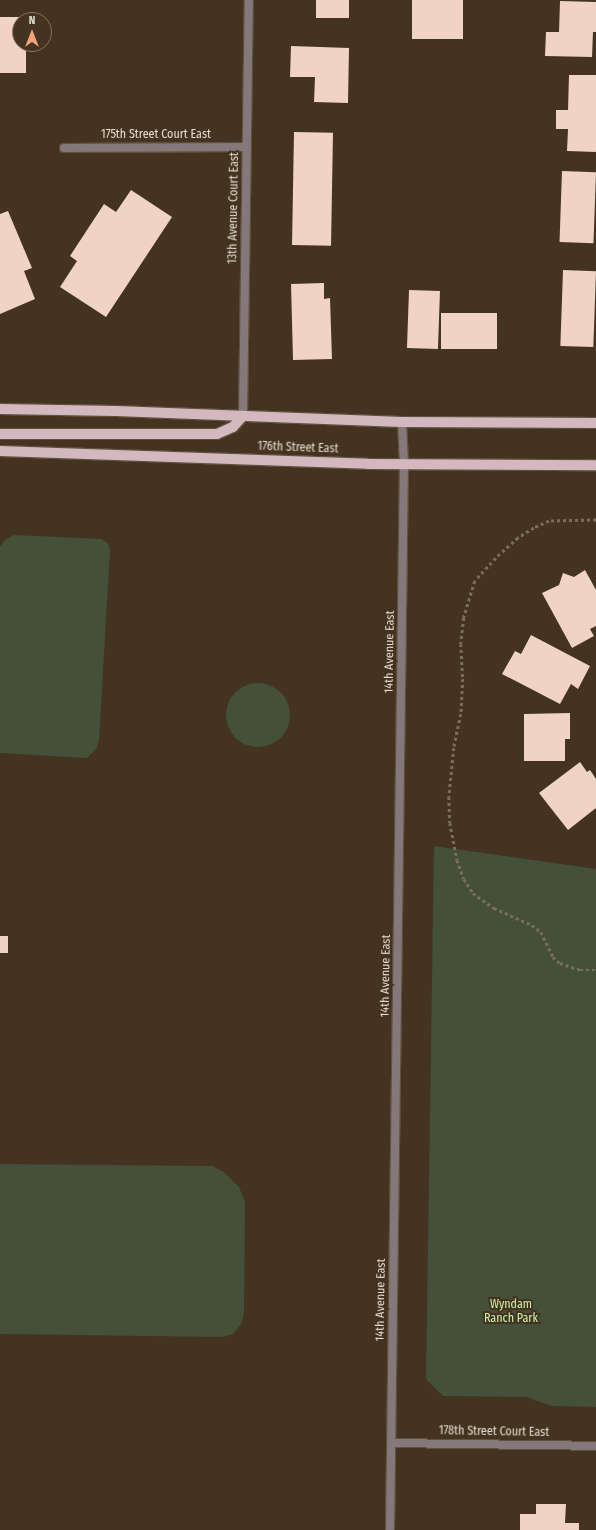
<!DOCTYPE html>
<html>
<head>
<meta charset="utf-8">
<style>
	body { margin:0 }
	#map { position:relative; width:596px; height:1530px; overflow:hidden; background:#433320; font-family:"Fira Sans Condensed",sans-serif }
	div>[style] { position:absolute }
	.green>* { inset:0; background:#445037 }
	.round { border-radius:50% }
	.building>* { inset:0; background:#f0d3c3; transform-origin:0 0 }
	.path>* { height:2.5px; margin-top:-1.25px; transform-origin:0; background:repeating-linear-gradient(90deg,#7b6d5c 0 3px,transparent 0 6px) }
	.roads { filter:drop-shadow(1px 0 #60513f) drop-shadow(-1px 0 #60513f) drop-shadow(0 1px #60513f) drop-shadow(0 -1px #60513f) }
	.minor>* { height:8px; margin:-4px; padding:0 4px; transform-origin:4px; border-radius:4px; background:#85787b }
	.tertiary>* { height:8px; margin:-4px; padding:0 4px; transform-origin:4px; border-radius:4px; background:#85787b }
	.primary>* { height:10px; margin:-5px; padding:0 5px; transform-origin:5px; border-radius:5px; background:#d3b8bf }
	span { translate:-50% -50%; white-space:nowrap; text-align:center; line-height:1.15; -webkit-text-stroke:4px #433320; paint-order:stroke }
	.street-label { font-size:12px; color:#e4dace }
	.park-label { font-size:12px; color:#cef1aa }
	.north { position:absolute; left:12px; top:12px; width:40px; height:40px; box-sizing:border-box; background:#433320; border:1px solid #837666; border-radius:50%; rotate:0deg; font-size:11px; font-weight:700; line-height:16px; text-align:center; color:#e4dace }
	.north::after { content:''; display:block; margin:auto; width:14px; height:18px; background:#efa377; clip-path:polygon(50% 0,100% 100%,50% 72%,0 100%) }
</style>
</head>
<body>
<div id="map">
	<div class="green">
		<div style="clip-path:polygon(14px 535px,101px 539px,108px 543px,110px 550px,99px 741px,96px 749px,87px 758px,0 753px,0 547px,5px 540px)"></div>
		<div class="round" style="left:226px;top:683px;width:64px;height:64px"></div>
		<div style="clip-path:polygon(434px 846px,596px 869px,596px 1407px,552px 1406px,526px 1397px,443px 1396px,426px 1379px)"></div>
		<div style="clip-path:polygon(0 1164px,212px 1166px,224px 1172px,239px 1187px,245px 1202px,244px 1312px,242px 1323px,233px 1334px,222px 1337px,0 1334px)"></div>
	</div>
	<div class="building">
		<div style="left:316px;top:0;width:33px;height:18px"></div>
		<div style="left:412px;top:0;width:51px;height:39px"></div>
		<div style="clip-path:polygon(560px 1px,596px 2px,596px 32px,593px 32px,592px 57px,545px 56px,546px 32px,559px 32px)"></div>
		<div style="clip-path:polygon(0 17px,27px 17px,27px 20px,20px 20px,20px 44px,26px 44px,26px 73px,0 73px)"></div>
		<div style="clip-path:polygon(291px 46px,349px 48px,348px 103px,314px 102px,315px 77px,290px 77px)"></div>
		<div style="clip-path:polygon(569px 75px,596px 75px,596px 152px,567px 151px,568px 129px,556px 129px,556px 110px,568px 110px)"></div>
		<div style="left:294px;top:132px;width:39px;height:113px;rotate:1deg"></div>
		<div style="left:562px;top:171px;width:34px;height:71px;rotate:2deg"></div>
		<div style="clip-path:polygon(131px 190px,172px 217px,106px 317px,60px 287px,77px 261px,70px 256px,104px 204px,116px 212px)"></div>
		<div style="clip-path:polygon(8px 211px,32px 268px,24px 271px,35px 299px,0 314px,0 214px)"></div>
		<div style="left:563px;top:270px;width:33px;height:76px;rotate:2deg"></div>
		<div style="clip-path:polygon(324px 283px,324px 299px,330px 298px,332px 359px,293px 360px,291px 284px)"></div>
		<div style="left:409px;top:290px;width:31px;height:58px;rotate:2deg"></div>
		<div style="left:441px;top:313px;width:56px;height:36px"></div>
		<div style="clip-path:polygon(585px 570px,596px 590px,596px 626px,590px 629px,594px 636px,572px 648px,542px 593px,559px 585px,563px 573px,574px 577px)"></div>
		<div style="clip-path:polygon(531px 635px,590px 666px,578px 689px,571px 684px,560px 704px,502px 674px,515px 651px,521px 654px)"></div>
		<div style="clip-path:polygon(570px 713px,570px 739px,565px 739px,565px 761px,524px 761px,524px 714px)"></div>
		<div style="clip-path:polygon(580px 762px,587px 772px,590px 770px,596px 779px,596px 808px,568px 830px,539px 793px)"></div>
		<div style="left:0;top:936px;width:8px;height:17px"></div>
		<div style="clip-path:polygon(536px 1504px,566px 1504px,565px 1523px,579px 1523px,579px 1530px,520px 1530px,520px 1514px,536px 1514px)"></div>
	</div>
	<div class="path">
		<div style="left:596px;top:520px;width:47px;rotate:178.8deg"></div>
		<div style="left:549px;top:521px;width:17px;rotate:155deg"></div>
		<div style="left:534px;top:528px;width:19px;rotate:148deg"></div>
		<div style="left:518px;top:538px;width:24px;rotate:138deg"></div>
		<div style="left:500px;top:554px;width:37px;rotate:133deg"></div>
		<div style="left:475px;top:581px;width:39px;rotate:107deg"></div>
		<div style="left:464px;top:618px;width:26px;rotate:97deg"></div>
		<div style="left:461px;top:644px;width:35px;rotate:87deg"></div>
		<div style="left:463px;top:679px;width:35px;rotate:93deg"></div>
		<div style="left:461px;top:714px;width:35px;rotate:102deg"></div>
		<div style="left:454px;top:748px;width:49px;rotate:95.8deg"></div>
		<div style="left:449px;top:797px;width:26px;rotate:88deg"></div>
		<div style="left:450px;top:823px;width:38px;rotate:79deg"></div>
		<div style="left:457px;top:860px;width:20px;rotate:70deg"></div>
		<div style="left:464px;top:879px;width:17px;rotate:57deg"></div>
		<div style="left:473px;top:893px;width:26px;rotate:36deg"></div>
		<div style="left:494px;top:908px;width:42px;rotate:24.1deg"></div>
		<div style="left:532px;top:925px;width:11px;rotate:38deg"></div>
		<div style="left:541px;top:932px;width:28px;rotate:64deg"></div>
		<div style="left:553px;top:957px;width:9px;rotate:41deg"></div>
		<div style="left:560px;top:963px;width:21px;rotate:19deg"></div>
		<div style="left:580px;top:970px;width:16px"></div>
	</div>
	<div class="roads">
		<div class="minor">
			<div style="left:64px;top:148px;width:183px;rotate:-0.3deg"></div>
			<div style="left:243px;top:416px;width:416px;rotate:-89.2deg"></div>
			<div style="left:391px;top:1443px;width:205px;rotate:0.8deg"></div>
		</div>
		<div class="tertiary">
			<div style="left:390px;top:1530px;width:1066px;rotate:-89.25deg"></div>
			<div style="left:404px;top:464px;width:42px;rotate:-92.7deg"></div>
		</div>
		<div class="primary">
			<div style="left:0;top:409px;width:116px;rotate:1deg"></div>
			<div style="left:116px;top:411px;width:286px;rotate:2.2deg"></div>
			<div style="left:402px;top:422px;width:194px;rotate:0.3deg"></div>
			<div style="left:0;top:434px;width:217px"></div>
			<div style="left:217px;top:434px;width:17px;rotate:-24deg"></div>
			<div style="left:233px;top:427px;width:15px;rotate:-48deg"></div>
			<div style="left:0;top:451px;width:368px;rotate:2deg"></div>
			<div style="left:368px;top:464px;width:228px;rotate:0.3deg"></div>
		</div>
	</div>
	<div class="street-label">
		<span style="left:156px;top:135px">175th Street Court East</span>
		<span style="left:234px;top:208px;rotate:-89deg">13th Avenue Court East</span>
		<span style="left:298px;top:448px;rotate:2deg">176th Street East</span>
		<span style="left:390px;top:652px;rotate:-89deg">14th Avenue East</span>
		<span style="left:386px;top:976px;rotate:-89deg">14th Avenue East</span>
		<span style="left:381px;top:1300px;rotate:-89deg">14th Avenue East</span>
		<span style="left:494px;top:1432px;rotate:1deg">178th Street Court East</span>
	</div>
	<div class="park-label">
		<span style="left:511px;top:1312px">Wyndam<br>Ranch Park</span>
	</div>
	<div class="north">N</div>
</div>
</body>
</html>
